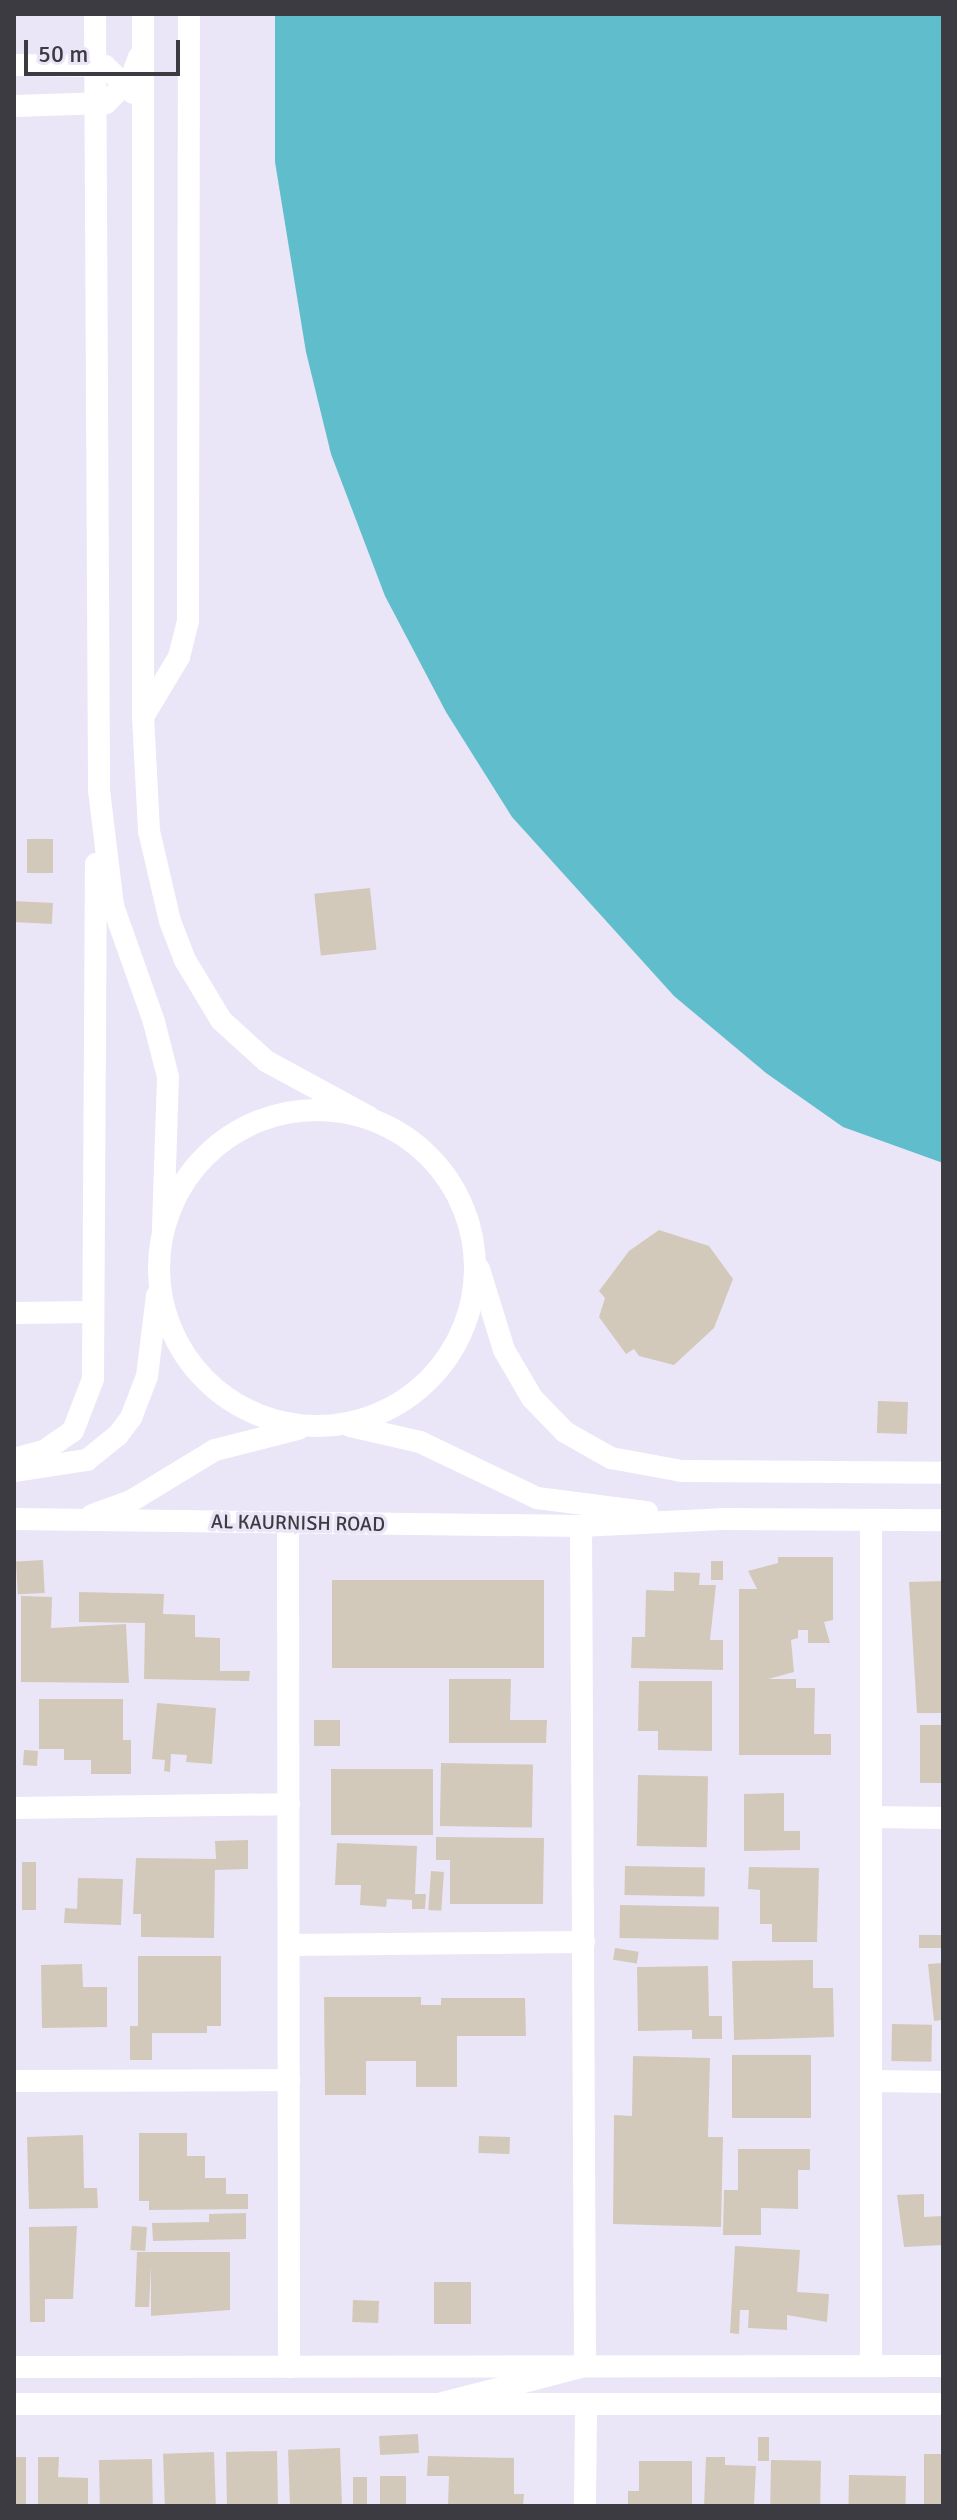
<!DOCTYPE html>
<html>
<head>
<meta charset="utf-8">
<style>
	body { margin:0 }
	#map { position:relative; width:957px; height:2520px; overflow:hidden; background:#eae6f7; font-family:Signika,sans-serif }
	div>[style] { position:absolute }
	.water>* { inset:0; background:#60becc }
	.building>* { inset:0; background:#d3c9ba; transform-origin:0 0 }
	.minor>* { height:22px; margin:-11px; padding:0 11px; transform-origin:11px; border-radius:11px; background:#fff }
	.minor>.ring { margin:-11px; padding:0; box-sizing:content-box; background:none; border:22px solid #fff; border-radius:50% }
	span { translate:-50% -50%; white-space:nowrap; text-align:center; line-height:1.15; -webkit-text-stroke:7px #eae6f7; paint-order:stroke }
	.street-label { font-size:20px; color:#3d3b42 }
	.frame { position:absolute; inset:0; border:16px solid #3d3b42; pointer-events:none }
	.scale { position:absolute; left:24px; top:40px; width:156px; height:36px; box-sizing:border-box; border:4px solid #3d3b42; border-top:0; padding-left:10px; font-size:24px; line-height:28px; white-space:nowrap; color:#3d3b42; -webkit-text-stroke:6px #eae6f7; paint-order:stroke }
</style>
</head>
<body>
<div id="map">
	<div class="water">
		<div style="clip-path:polygon(275px 14px,943px 14px,943px 1163px,843px 1127px,766px 1073px,674px 996px,512px 817px,446px 712px,385px 596px,331px 454px,306px 352px,275px 162px)"></div>
	</div>
	<div class="building">
		<div style="left:27px;top:839px;width:26px;height:34px"></div>
		<div style="left:370px;top:888px;width:62px;height:56px;rotate:84deg"></div>
		<div style="left:14px;top:901px;width:39px;height:21px;rotate:3deg"></div>
		<div style="clip-path:polygon(659px 1230px,709px 1246px,733px 1279px,714px 1328px,674px 1365px,639px 1356px,634px 1349px,626px 1354px,599px 1317px,605px 1298px,599px 1291px,629px 1251px)"></div>
		<div style="left:878px;top:1401px;width:30px;height:32px;rotate:2deg"></div>
		<div style="clip-path:polygon(778px 1557px,833px 1557px,833px 1620px,824px 1622px,830px 1643px,808px 1643px,808px 1630px,798px 1630px,798px 1638px,791px 1640px,794px 1672px,768px 1679px,796px 1679px,796px 1688px,815px 1688px,814px 1734px,831px 1734px,831px 1755px,739px 1755px,739px 1589px,757px 1589px,748px 1571px,778px 1563px)"></div>
		<div style="left:43px;top:1560px;width:33px;height:27px;rotate:87deg"></div>
		<div style="left:711px;top:1561px;width:12px;height:19px"></div>
		<div style="clip-path:polygon(674px 1572px,700px 1573px,699px 1585px,716px 1585px,710px 1640px,723px 1640px,723px 1670px,631px 1668px,632px 1637px,645px 1637px,646px 1590px,674px 1591px)"></div>
		<div style="left:332px;top:1580px;width:212px;height:88px"></div>
		<div style="clip-path:polygon(943px 1581px,943px 1713px,917px 1713px,909px 1582px)"></div>
		<div style="clip-path:polygon(79px 1592px,164px 1594px,163px 1614px,195px 1615px,195px 1637px,220px 1638px,220px 1671px,250px 1671px,249px 1681px,144px 1679px,145px 1623px,79px 1622px)"></div>
		<div style="clip-path:polygon(21px 1596px,52px 1597px,51px 1628px,126px 1624px,129px 1683px,21px 1682px)"></div>
		<div style="clip-path:polygon(449px 1679px,511px 1679px,510px 1720px,547px 1720px,546px 1743px,449px 1743px)"></div>
		<div style="clip-path:polygon(639px 1681px,712px 1681px,712px 1751px,658px 1750px,658px 1731px,638px 1731px)"></div>
		<div style="clip-path:polygon(39px 1699px,123px 1699px,123px 1740px,131px 1740px,131px 1774px,91px 1774px,91px 1760px,64px 1760px,64px 1749px,39px 1749px)"></div>
		<div style="clip-path:polygon(157px 1703px,216px 1708px,212px 1764px,186px 1762px,187px 1755px,171px 1754px,170px 1772px,164px 1771px,165px 1760px,152px 1759px)"></div>
		<div style="left:314px;top:1720px;width:26px;height:26px"></div>
		<div style="left:920px;top:1725px;width:23px;height:58px"></div>
		<div style="left:24px;top:1750px;width:14px;height:15px;rotate:4deg"></div>
		<div style="left:441px;top:1763px;width:92px;height:63px;rotate:1deg"></div>
		<div style="left:331px;top:1769px;width:102px;height:66px"></div>
		<div style="left:638px;top:1775px;width:70px;height:71px;rotate:1deg"></div>
		<div style="clip-path:polygon(784px 1793px,784px 1831px,800px 1831px,800px 1850px,744px 1851px,744px 1794px)"></div>
		<div style="clip-path:polygon(436px 1837px,544px 1838px,543px 1904px,450px 1904px,450px 1860px,436px 1860px)"></div>
		<div style="clip-path:polygon(248px 1840px,248px 1869px,215px 1870px,214px 1938px,141px 1937px,141px 1914px,133px 1914px,136px 1858px,216px 1859px,215px 1841px)"></div>
		<div style="clip-path:polygon(337px 1843px,417px 1846px,415px 1894px,426px 1894px,425px 1909px,412px 1909px,412px 1900px,387px 1899px,386px 1907px,360px 1905px,361px 1885px,335px 1885px)"></div>
		<div style="left:22px;top:1862px;width:14px;height:48px"></div>
		<div style="left:625px;top:1866px;width:80px;height:29px;rotate:1deg"></div>
		<div style="clip-path:polygon(749px 1867px,819px 1868px,817px 1942px,772px 1942px,772px 1924px,760px 1924px,760px 1890px,748px 1889px)"></div>
		<div style="left:431px;top:1871px;width:13px;height:39px;rotate:4deg"></div>
		<div style="clip-path:polygon(78px 1878px,123px 1879px,121px 1925px,64px 1923px,65px 1908px,77px 1909px)"></div>
		<div style="left:620px;top:1905px;width:99px;height:33px;rotate:1deg"></div>
		<div style="left:943px;top:1935px;width:13px;height:24px;rotate:90deg"></div>
		<div style="left:615px;top:1948px;width:24px;height:12px;rotate:9deg"></div>
		<div style="clip-path:polygon(138px 1956px,221px 1956px,221px 2026px,207px 2026px,207px 2033px,152px 2033px,152px 2060px,130px 2060px,130px 2026px,138px 2026px)"></div>
		<div style="clip-path:polygon(813px 1960px,813px 1988px,833px 1988px,834px 2037px,734px 2040px,732px 1961px)"></div>
		<div style="clip-path:polygon(943px 1963px,943px 2020px,934px 2021px,928px 1964px)"></div>
		<div style="clip-path:polygon(82px 1964px,83px 1987px,107px 1987px,107px 2027px,42px 2028px,41px 1965px)"></div>
		<div style="clip-path:polygon(708px 1966px,709px 2016px,722px 2016px,722px 2039px,692px 2039px,692px 2030px,638px 2031px,637px 1967px)"></div>
		<div style="clip-path:polygon(324px 1997px,421px 1997px,421px 2005px,441px 2005px,441px 1998px,525px 1998px,526px 2036px,457px 2036px,457px 2087px,416px 2087px,416px 2061px,366px 2061px,366px 2095px,325px 2095px)"></div>
		<div style="left:892px;top:2024px;width:40px;height:37px;rotate:1deg"></div>
		<div style="left:732px;top:2055px;width:79px;height:63px"></div>
		<div style="clip-path:polygon(633px 2056px,710px 2058px,708px 2137px,723px 2137px,721px 2227px,613px 2224px,614px 2115px,632px 2116px)"></div>
		<div style="clip-path:polygon(139px 2133px,187px 2133px,187px 2156px,205px 2156px,205px 2178px,226px 2178px,226px 2194px,248px 2194px,248px 2209px,149px 2210px,149px 2201px,139px 2201px)"></div>
		<div style="clip-path:polygon(83px 2135px,84px 2188px,97px 2188px,98px 2208px,29px 2209px,27px 2137px)"></div>
		<div style="left:479px;top:2136px;width:31px;height:17px;rotate:2deg"></div>
		<div style="clip-path:polygon(738px 2149px,810px 2149px,810px 2170px,798px 2170px,798px 2209px,761px 2208px,761px 2235px,723px 2235px,724px 2190px,738px 2190px)"></div>
		<div style="clip-path:polygon(924px 2194px,924px 2217px,942px 2216px,943px 2245px,904px 2247px,897px 2195px)"></div>
		<div style="clip-path:polygon(246px 2213px,246px 2239px,153px 2241px,152px 2223px,209px 2222px,209px 2214px)"></div>
		<div style="clip-path:polygon(77px 2226px,73px 2299px,45px 2299px,45px 2322px,30px 2322px,29px 2227px)"></div>
		<div style="left:132px;top:2226px;width:15px;height:24px;rotate:4deg"></div>
		<div style="clip-path:polygon(735px 2246px,800px 2250px,797px 2292px,829px 2294px,827px 2322px,787px 2315px,787px 2330px,748px 2328px,749px 2310px,740px 2310px,739px 2334px,730px 2333px)"></div>
		<div style="clip-path:polygon(137px 2252px,230px 2252px,230px 2310px,151px 2316px,151px 2266px,149px 2307px,135px 2307px)"></div>
		<div style="left:434px;top:2282px;width:37px;height:42px"></div>
		<div style="left:353px;top:2300px;width:26px;height:22px;rotate:2deg"></div>
		<div style="left:418px;top:2434px;width:19px;height:39px;rotate:87deg"></div>
		<div style="left:758px;top:2437px;width:11px;height:24px"></div>
		<div style="left:340px;top:2448px;width:58px;height:52px;rotate:88deg"></div>
		<div style="left:277px;top:2451px;width:55px;height:51px;rotate:89deg"></div>
		<div style="left:214px;top:2452px;width:54px;height:51px;rotate:88deg"></div>
		<div style="left:924px;top:2454px;width:19px;height:52px"></div>
		<div style="clip-path:polygon(428px 2456px,514px 2458px,514px 2494px,524px 2494px,523px 2506px,448px 2506px,449px 2476px,427px 2476px)"></div>
		<div style="left:14px;top:2457px;width:12px;height:49px"></div>
		<div style="clip-path:polygon(38px 2457px,59px 2457px,58px 2477px,88px 2478px,88px 2506px,38px 2506px)"></div>
		<div style="clip-path:polygon(706px 2457px,725px 2457px,725px 2465px,756px 2466px,754px 2506px,704px 2506px)"></div>
		<div style="left:152px;top:2459px;width:47px;height:53px;rotate:89deg"></div>
		<div style="left:771px;top:2460px;width:50px;height:46px;rotate:1deg"></div>
		<div style="clip-path:polygon(639px 2461px,692px 2461px,692px 2506px,628px 2506px,628px 2491px,639px 2491px)"></div>
		<div style="left:849px;top:2475px;width:57px;height:31px;rotate:1deg"></div>
		<div style="left:406px;top:2476px;width:30px;height:26px;rotate:90deg"></div>
		<div style="left:353px;top:2477px;width:14px;height:29px"></div>
	</div>
	<div class="minor">
		<div style="left:95px;top:14px;width:776px;rotate:89.7deg"></div>
		<div style="left:99px;top:790px;width:117px;rotate:83.1deg"></div>
		<div style="left:113px;top:906px;width:123px;rotate:70.5deg"></div>
		<div style="left:154px;top:1022px;width:57px;rotate:75.7deg"></div>
		<div style="left:168px;top:1077px;width:151px;rotate:91.9deg"></div>
		<div style="left:143px;top:14px;width:702px;rotate:90deg"></div>
		<div style="left:143px;top:716px;width:115px;rotate:87deg"></div>
		<div style="left:149px;top:831px;width:92px;rotate:76.9deg"></div>
		<div style="left:170px;top:921px;width:42px;rotate:69deg"></div>
		<div style="left:185px;top:960px;width:70px;rotate:59deg"></div>
		<div style="left:221px;top:1020px;width:61px;rotate:42.3deg"></div>
		<div style="left:266px;top:1061px;width:117px;rotate:28.5deg"></div>
		<div style="left:14px;top:65px;width:91px;rotate:0.6deg"></div>
		<div style="left:105px;top:66px;width:39px;rotate:44deg"></div>
		<div style="left:14px;top:106px;width:92px;rotate:-1.9deg"></div>
		<div style="left:106px;top:103px;width:37px;rotate:-46deg"></div>
		<div style="left:132px;top:76px;width:20px;rotate:-70deg"></div>
		<div style="left:144px;top:715px;width:68px;rotate:-58.9deg"></div>
		<div style="left:179px;top:657px;width:37px;rotate:-76deg"></div>
		<div style="left:188px;top:621px;width:607px;rotate:-89.91deg"></div>
		<div class="ring" style="left:159px;top:1110px;width:294px;height:294px"></div>
		<div style="left:479px;top:1269px;width:85px;rotate:72.8deg"></div>
		<div style="left:504px;top:1350px;width:56px;rotate:59.7deg"></div>
		<div style="left:532px;top:1398px;width:47px;rotate:45.9deg"></div>
		<div style="left:565px;top:1432px;width:53px;rotate:29.5deg"></div>
		<div style="left:611px;top:1458px;width:72px;rotate:10.4deg"></div>
		<div style="left:682px;top:1471px;width:261px;rotate:0.4deg"></div>
		<div style="left:14px;top:1313px;width:78px;rotate:-0.7deg"></div>
		<div style="left:350px;top:1426px;width:72px;rotate:12.9deg"></div>
		<div style="left:420px;top:1442px;width:130px;rotate:25.6deg"></div>
		<div style="left:537px;top:1498px;width:111px;rotate:7.3deg"></div>
		<div style="left:14px;top:1459px;width:31px;rotate:-15deg"></div>
		<div style="left:44px;top:1451px;width:35px;rotate:-35deg"></div>
		<div style="left:73px;top:1431px;width:56px;rotate:-69deg"></div>
		<div style="left:93px;top:1379px;width:515px;rotate:-89.67deg"></div>
		<div style="left:14px;top:1471px;width:74px;rotate:-8.6deg"></div>
		<div style="left:87px;top:1460px;width:40px;rotate:-39deg"></div>
		<div style="left:118px;top:1435px;width:21px;rotate:-53deg"></div>
		<div style="left:131px;top:1418px;width:45px;rotate:-69.1deg"></div>
		<div style="left:147px;top:1376px;width:81px;rotate:-82.9deg"></div>
		<div style="left:92px;top:1515px;width:41px;rotate:-19.7deg"></div>
		<div style="left:131px;top:1501px;width:98px;rotate:-31.3deg"></div>
		<div style="left:215px;top:1450px;width:86px;rotate:-14.2deg"></div>
		<div style="left:14px;top:1519px;width:567px;rotate:0.71deg"></div>
		<div style="left:581px;top:1526px;width:141px;rotate:-2.8deg"></div>
		<div style="left:722px;top:1519px;width:221px;rotate:0.3deg"></div>
		<div style="left:871px;top:1520px;width:846px;rotate:90deg"></div>
		<div style="left:288px;top:1522px;width:845px;rotate:89.93deg"></div>
		<div style="left:14px;top:1808px;width:275px;rotate:-0.8deg"></div>
		<div style="left:872px;top:1817px;width:71px;rotate:0.8deg"></div>
		<div style="left:289px;top:1945px;width:295px;rotate:-0.6deg"></div>
		<div style="left:14px;top:2081px;width:275px;rotate:-0.2deg"></div>
		<div style="left:873px;top:2081px;width:70px;rotate:0.8deg"></div>
		<div style="left:14px;top:2367px;width:929px;rotate:-0.06deg"></div>
		<div style="left:14px;top:2404px;width:929px"></div>
		<div style="left:439px;top:2404px;width:151px;rotate:-14.6deg"></div>
		<div style="left:585px;top:2366px;width:840px;rotate:-90.27deg"></div>
		<div style="left:585px;top:2506px;width:102px;rotate:-89.4deg"></div>
	</div>
	<div class="street-label">
		<span style="left:298px;top:1523px;rotate:1deg">AL KAURNISH ROAD</span>
	</div>
	<div class="frame"></div>
	<div class="scale">50 m</div>
</div>
</body>
</html>
